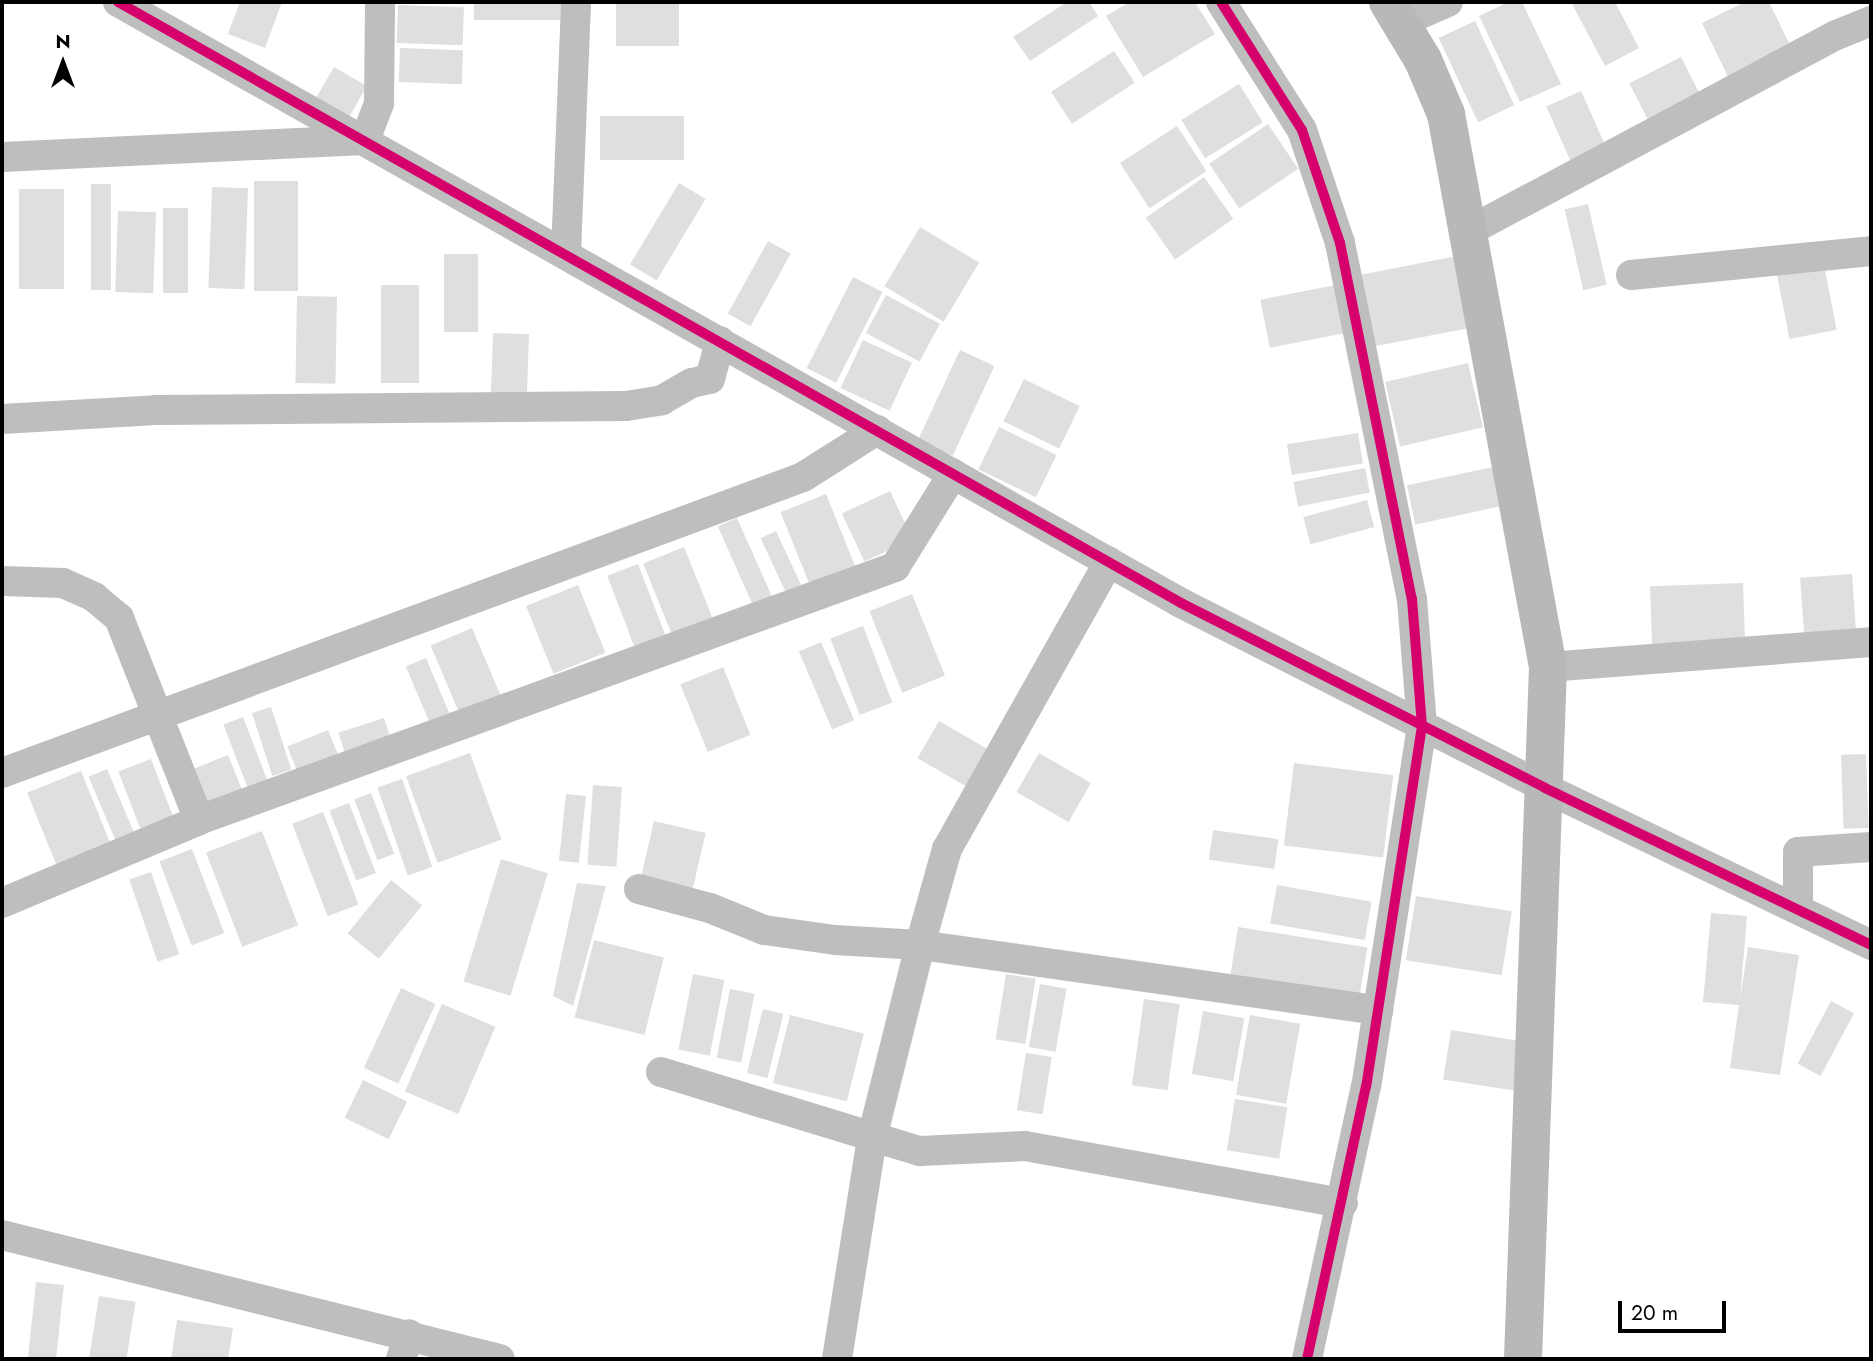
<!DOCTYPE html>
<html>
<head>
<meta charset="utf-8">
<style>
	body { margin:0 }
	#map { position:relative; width:1873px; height:1361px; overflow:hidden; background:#fff; font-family:Jost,sans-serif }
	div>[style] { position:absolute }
	.building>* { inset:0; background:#dfdfdf; transform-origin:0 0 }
	.street>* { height:30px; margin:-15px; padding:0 15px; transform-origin:15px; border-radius:15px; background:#bebebe }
	.secondary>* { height:38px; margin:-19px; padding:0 19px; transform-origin:19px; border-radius:19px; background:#b8b8b8 }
	.cycleway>* { height:10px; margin:-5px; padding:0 5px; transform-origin:5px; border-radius:5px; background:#d6006c }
	span { translate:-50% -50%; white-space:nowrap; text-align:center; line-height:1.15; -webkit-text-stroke:6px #fff; paint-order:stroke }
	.frame { position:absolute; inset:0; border:4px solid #000; pointer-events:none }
	.north { position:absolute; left:28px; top:28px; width:70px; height:70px; -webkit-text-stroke:5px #fff; paint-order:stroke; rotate:0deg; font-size:19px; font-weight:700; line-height:28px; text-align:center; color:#000 }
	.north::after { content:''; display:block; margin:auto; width:24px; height:32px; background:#000; clip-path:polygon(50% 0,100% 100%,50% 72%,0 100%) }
	.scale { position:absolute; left:1618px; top:1301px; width:108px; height:32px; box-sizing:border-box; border:4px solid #000; border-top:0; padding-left:9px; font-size:21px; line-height:24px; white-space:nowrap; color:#000; -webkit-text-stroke:5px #fff; paint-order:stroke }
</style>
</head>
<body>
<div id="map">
	<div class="building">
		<div style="clip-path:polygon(240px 2px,282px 2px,265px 48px,228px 34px)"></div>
		<div style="left:474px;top:2px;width:88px;height:18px"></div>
		<div style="left:616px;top:2px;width:63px;height:44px"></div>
		<div style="clip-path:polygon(1067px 2px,1089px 2px,1098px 16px,1030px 61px,1013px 37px)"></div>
		<div style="clip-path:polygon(1130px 2px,1195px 2px,1215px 34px,1143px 77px,1106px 16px)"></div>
		<div style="clip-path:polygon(1509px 2px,1522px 2px,1561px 84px,1520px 102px,1479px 16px)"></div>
		<div style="clip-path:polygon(1571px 2px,1615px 2px,1639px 48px,1605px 66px)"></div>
		<div style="clip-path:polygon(1745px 2px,1769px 2px,1793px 51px,1730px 81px,1702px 23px)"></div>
		<div style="left:398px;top:5px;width:66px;height:38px;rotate:2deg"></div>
		<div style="left:1475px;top:21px;width:93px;height:40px;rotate:65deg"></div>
		<div style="left:400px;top:48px;width:63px;height:34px;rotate:2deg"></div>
		<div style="left:1114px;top:51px;width:38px;height:75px;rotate:57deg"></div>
		<div style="left:1681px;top:57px;width:51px;height:58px;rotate:63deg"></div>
		<div style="left:334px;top:67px;width:38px;height:36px;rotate:30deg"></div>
		<div style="left:1239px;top:84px;width:45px;height:68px;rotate:58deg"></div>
		<div style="left:1581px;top:91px;width:70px;height:38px;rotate:66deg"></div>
		<div style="left:600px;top:116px;width:84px;height:44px"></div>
		<div style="left:1268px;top:124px;width:54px;height:71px;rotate:56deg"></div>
		<div style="left:1177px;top:126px;width:54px;height:68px;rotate:57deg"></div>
		<div style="left:1204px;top:177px;width:51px;height:71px;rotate:55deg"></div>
		<div style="left:254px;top:181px;width:44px;height:110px"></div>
		<div style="left:679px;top:183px;width:31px;height:95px;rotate:31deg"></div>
		<div style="left:91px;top:184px;width:20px;height:106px"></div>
		<div style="left:212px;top:187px;width:36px;height:101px;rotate:2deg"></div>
		<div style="left:19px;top:189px;width:45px;height:100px"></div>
		<div style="left:1588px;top:204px;width:83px;height:24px;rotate:77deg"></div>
		<div style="left:163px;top:208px;width:25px;height:85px"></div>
		<div style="left:118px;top:211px;width:38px;height:81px;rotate:2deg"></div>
		<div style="left:920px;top:227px;width:69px;height:69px;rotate:31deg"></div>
		<div style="left:768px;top:241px;width:26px;height:83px;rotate:29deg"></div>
		<div style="left:444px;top:254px;width:34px;height:78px"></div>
		<div style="left:1457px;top:256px;width:73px;height:98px;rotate:79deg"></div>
		<div style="left:1824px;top:265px;width:66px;height:48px;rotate:79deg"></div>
		<div style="left:853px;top:277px;width:33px;height:102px;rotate:27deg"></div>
		<div style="left:381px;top:285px;width:38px;height:98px"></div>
		<div style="left:1336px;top:285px;width:49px;height:77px;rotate:79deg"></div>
		<div style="left:886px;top:295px;width:61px;height:43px;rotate:28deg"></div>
		<div style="left:297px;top:296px;width:40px;height:87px;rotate:1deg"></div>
		<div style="left:493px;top:333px;width:36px;height:65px;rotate:2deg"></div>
		<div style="left:863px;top:340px;width:54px;height:53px;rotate:25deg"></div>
		<div style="left:960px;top:350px;width:38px;height:99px;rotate:25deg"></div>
		<div style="left:1468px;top:363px;width:66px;height:85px;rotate:77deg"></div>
		<div style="left:1024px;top:379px;width:62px;height:47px;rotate:26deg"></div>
		<div style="left:999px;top:427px;width:64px;height:47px;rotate:26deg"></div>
		<div style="left:1358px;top:433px;width:31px;height:72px;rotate:81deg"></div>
		<div style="left:1493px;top:467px;width:40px;height:88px;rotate:78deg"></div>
		<div style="left:1365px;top:468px;width:25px;height:73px;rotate:79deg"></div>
		<div style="left:890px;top:491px;width:53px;height:53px;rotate:65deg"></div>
		<div style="left:826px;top:494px;width:85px;height:49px;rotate:68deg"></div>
		<div style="left:1367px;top:500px;width:28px;height:66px;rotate:75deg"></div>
		<div style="left:737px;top:518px;width:95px;height:21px;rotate:66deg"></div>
		<div style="left:776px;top:531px;width:60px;height:17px;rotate:65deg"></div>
		<div style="left:684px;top:547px;width:83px;height:44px;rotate:68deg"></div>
		<div style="left:638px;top:564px;width:81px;height:33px;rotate:69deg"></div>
		<div style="left:1852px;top:574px;width:60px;height:52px;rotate:86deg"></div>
		<div style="left:1743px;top:583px;width:62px;height:93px;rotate:88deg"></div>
		<div style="left:578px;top:585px;width:73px;height:56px;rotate:68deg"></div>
		<div style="left:912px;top:594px;width:88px;height:46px;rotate:68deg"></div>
		<div style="left:863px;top:626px;width:82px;height:35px;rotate:69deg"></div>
		<div style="left:472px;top:628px;width:75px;height:45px;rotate:67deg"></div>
		<div style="left:821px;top:642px;width:85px;height:24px;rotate:67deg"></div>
		<div style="left:426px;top:658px;width:64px;height:22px;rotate:67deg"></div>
		<div style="left:723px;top:667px;width:73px;height:46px;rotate:68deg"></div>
		<div style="left:271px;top:707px;width:66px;height:20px;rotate:72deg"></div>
		<div style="left:243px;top:717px;width:75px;height:21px;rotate:69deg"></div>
		<div style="left:384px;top:718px;width:29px;height:48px;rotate:72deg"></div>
		<div style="left:939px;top:721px;width:62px;height:43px;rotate:30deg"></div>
		<div style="left:328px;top:730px;width:35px;height:44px;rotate:68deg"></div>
		<div style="left:470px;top:753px;width:92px;height:68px;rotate:70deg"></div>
		<div style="left:1039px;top:753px;width:60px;height:45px;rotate:30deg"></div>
		<div style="left:1866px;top:754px;width:74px;height:25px;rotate:88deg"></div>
		<div style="left:228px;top:755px;width:48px;height:42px;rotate:68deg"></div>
		<div style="left:151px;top:759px;width:67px;height:35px;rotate:69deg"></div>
		<div style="left:1294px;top:763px;width:100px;height:83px;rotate:7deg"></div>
		<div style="left:107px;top:769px;width:73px;height:20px;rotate:67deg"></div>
		<div style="left:81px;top:771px;width:81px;height:58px;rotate:68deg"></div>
		<div style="left:402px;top:779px;width:93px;height:26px;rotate:71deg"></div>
		<div style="left:593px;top:785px;width:29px;height:80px;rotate:4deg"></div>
		<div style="left:371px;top:793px;width:65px;height:18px;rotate:69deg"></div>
		<div style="left:566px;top:794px;width:20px;height:67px;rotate:6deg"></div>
		<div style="left:349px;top:803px;width:75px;height:21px;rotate:69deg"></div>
		<div style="left:323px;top:812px;width:99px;height:33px;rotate:69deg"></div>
		<div style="left:654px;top:821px;width:53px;height:57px;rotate:13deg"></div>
		<div style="left:1213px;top:830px;width:66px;height:30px;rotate:8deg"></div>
		<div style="left:262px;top:831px;width:101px;height:60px;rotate:69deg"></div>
		<div style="left:192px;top:849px;width:90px;height:35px;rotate:69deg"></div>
		<div style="left:501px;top:859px;width:49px;height:128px;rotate:17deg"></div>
		<div style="left:151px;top:872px;width:87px;height:23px;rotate:71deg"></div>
		<div style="left:391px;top:880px;width:40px;height:69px;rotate:39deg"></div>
		<div style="clip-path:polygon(577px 883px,606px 886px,573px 1006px,553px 996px)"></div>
		<div style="left:1277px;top:885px;width:96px;height:39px;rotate:10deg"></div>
		<div style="left:1416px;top:896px;width:97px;height:65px;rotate:9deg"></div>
		<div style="clip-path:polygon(1711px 913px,1747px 916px,1740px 999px,1748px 947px,1799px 955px,1780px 1075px,1730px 1068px,1739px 1005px,1703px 1002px)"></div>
		<div style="left:1238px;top:927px;width:131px;height:53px;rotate:9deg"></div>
		<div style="left:594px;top:940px;width:72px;height:80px;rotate:14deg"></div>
		<div style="left:693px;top:974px;width:32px;height:77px;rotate:11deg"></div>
		<div style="left:1006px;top:974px;width:30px;height:66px;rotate:9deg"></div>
		<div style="left:1040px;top:984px;width:27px;height:64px;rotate:10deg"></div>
		<div style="left:401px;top:988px;width:38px;height:88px;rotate:25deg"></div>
		<div style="left:730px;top:989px;width:25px;height:70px;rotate:11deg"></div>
		<div style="left:1144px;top:999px;width:36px;height:87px;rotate:8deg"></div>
		<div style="left:1831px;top:1001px;width:26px;height:71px;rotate:28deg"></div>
		<div style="left:442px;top:1004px;width:58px;height:95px;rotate:23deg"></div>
		<div style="left:763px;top:1009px;width:21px;height:66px;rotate:14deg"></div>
		<div style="left:1203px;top:1011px;width:42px;height:64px;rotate:10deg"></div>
		<div style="left:790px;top:1015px;width:76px;height:70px;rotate:14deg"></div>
		<div style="left:1250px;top:1015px;width:51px;height:81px;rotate:10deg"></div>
		<div style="left:1451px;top:1030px;width:73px;height:50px;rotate:9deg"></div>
		<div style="left:1026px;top:1053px;width:26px;height:58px;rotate:9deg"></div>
		<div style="left:363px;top:1080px;width:49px;height:42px;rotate:26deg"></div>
		<div style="left:1235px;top:1099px;width:53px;height:52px;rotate:9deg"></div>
		<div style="left:36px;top:1282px;width:28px;height:78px;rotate:6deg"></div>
		<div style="left:99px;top:1296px;width:37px;height:64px;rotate:9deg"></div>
		<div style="clip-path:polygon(177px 1320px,233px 1328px,228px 1359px,171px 1359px)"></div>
	</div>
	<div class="street">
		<div style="left:118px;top:2px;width:1221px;rotate:29.48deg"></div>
		<div style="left:1181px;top:603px;width:408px;rotate:26.9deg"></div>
		<div style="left:1545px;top:788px;width:362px;rotate:25.7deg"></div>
		<div style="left:1221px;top:2px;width:151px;rotate:57.7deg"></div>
		<div style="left:1302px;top:130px;width:119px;rotate:71.4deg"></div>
		<div style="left:1340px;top:243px;width:363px;rotate:78.6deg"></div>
		<div style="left:1412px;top:599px;width:127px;rotate:85.5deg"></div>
		<div style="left:1422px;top:726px;width:364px;rotate:98.8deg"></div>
		<div style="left:1366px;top:1086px;width:279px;rotate:102.2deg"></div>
		<div style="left:1402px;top:22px;width:50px;rotate:-23.5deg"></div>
		<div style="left:2px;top:157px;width:363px;rotate:-2.7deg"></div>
		<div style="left:365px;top:140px;width:40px;rotate:-69deg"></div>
		<div style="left:379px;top:103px;width:101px;rotate:-89.4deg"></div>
		<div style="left:1469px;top:231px;width:414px;rotate:-28.1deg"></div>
		<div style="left:1834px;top:36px;width:40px;rotate:-22deg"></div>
		<div style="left:566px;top:253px;width:251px;rotate:-87.7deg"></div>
		<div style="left:1631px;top:275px;width:241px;rotate:-5.7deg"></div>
		<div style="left:2px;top:419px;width:154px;rotate:-3.3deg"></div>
		<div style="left:156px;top:410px;width:470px;rotate:-0.5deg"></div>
		<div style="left:626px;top:406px;width:36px;rotate:-9deg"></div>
		<div style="left:662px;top:400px;width:34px;rotate:-30deg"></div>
		<div style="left:692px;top:383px;width:18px;rotate:-13deg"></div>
		<div style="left:710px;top:379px;width:39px;rotate:-75deg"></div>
		<div style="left:2px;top:581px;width:61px;rotate:1.9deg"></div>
		<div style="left:63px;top:583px;width:34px;rotate:24deg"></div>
		<div style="left:94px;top:597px;width:33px;rotate:40deg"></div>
		<div style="left:119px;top:618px;width:217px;rotate:68.4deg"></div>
		<div style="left:1548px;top:667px;width:324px;rotate:-4.4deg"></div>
		<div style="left:2px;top:773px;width:854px;rotate:-20.28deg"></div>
		<div style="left:803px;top:477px;width:88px;rotate:-32.4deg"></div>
		<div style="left:639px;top:889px;width:73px;rotate:15deg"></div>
		<div style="left:710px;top:908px;width:58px;rotate:22.2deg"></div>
		<div style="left:764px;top:930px;width:72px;rotate:8deg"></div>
		<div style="left:835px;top:940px;width:85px;rotate:3.4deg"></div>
		<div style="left:920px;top:945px;width:100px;rotate:-74.3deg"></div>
		<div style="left:947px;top:849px;width:330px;rotate:-60.6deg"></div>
		<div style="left:2px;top:903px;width:214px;rotate:-22.8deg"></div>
		<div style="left:199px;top:820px;width:741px;rotate:-19.98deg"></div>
		<div style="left:895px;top:567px;width:110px;rotate:-58.1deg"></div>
		<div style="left:1798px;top:908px;width:56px;rotate:-90deg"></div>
		<div style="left:1798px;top:852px;width:73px;rotate:-3.9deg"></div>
		<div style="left:661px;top:1072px;width:271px;rotate:17deg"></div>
		<div style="left:920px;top:1151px;width:105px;rotate:-2.7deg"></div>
		<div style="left:1025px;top:1146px;width:323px;rotate:10.2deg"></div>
		<div style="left:2px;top:1235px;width:513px;rotate:13.98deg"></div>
		<div style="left:401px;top:1359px;width:26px;rotate:-72deg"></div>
		<div style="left:837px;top:1359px;width:224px;rotate:-81deg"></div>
		<div style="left:872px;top:1138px;width:199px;rotate:-76deg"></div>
		<div style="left:920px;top:945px;width:463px;rotate:8.1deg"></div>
	</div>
	<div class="secondary">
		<div style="left:1388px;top:2px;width:68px;rotate:58.9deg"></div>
		<div style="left:1423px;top:60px;width:59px;rotate:66.9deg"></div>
		<div style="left:1446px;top:114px;width:562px;rotate:79.55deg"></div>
		<div style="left:1548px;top:667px;width:692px;rotate:92.07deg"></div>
	</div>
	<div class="cycleway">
		<div style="left:118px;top:2px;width:1221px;rotate:29.48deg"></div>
		<div style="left:1181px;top:603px;width:408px;rotate:26.9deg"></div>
		<div style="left:1545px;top:788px;width:362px;rotate:25.7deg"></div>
		<div style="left:1221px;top:2px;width:151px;rotate:57.7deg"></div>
		<div style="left:1302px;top:130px;width:119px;rotate:71.4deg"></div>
		<div style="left:1340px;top:243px;width:363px;rotate:78.6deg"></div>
		<div style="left:1412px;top:599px;width:127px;rotate:85.5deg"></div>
		<div style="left:1422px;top:726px;width:364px;rotate:98.8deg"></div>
		<div style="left:1366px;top:1086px;width:279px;rotate:102.2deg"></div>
	</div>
	<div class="frame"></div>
	<div class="north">N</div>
	<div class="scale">20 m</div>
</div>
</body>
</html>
